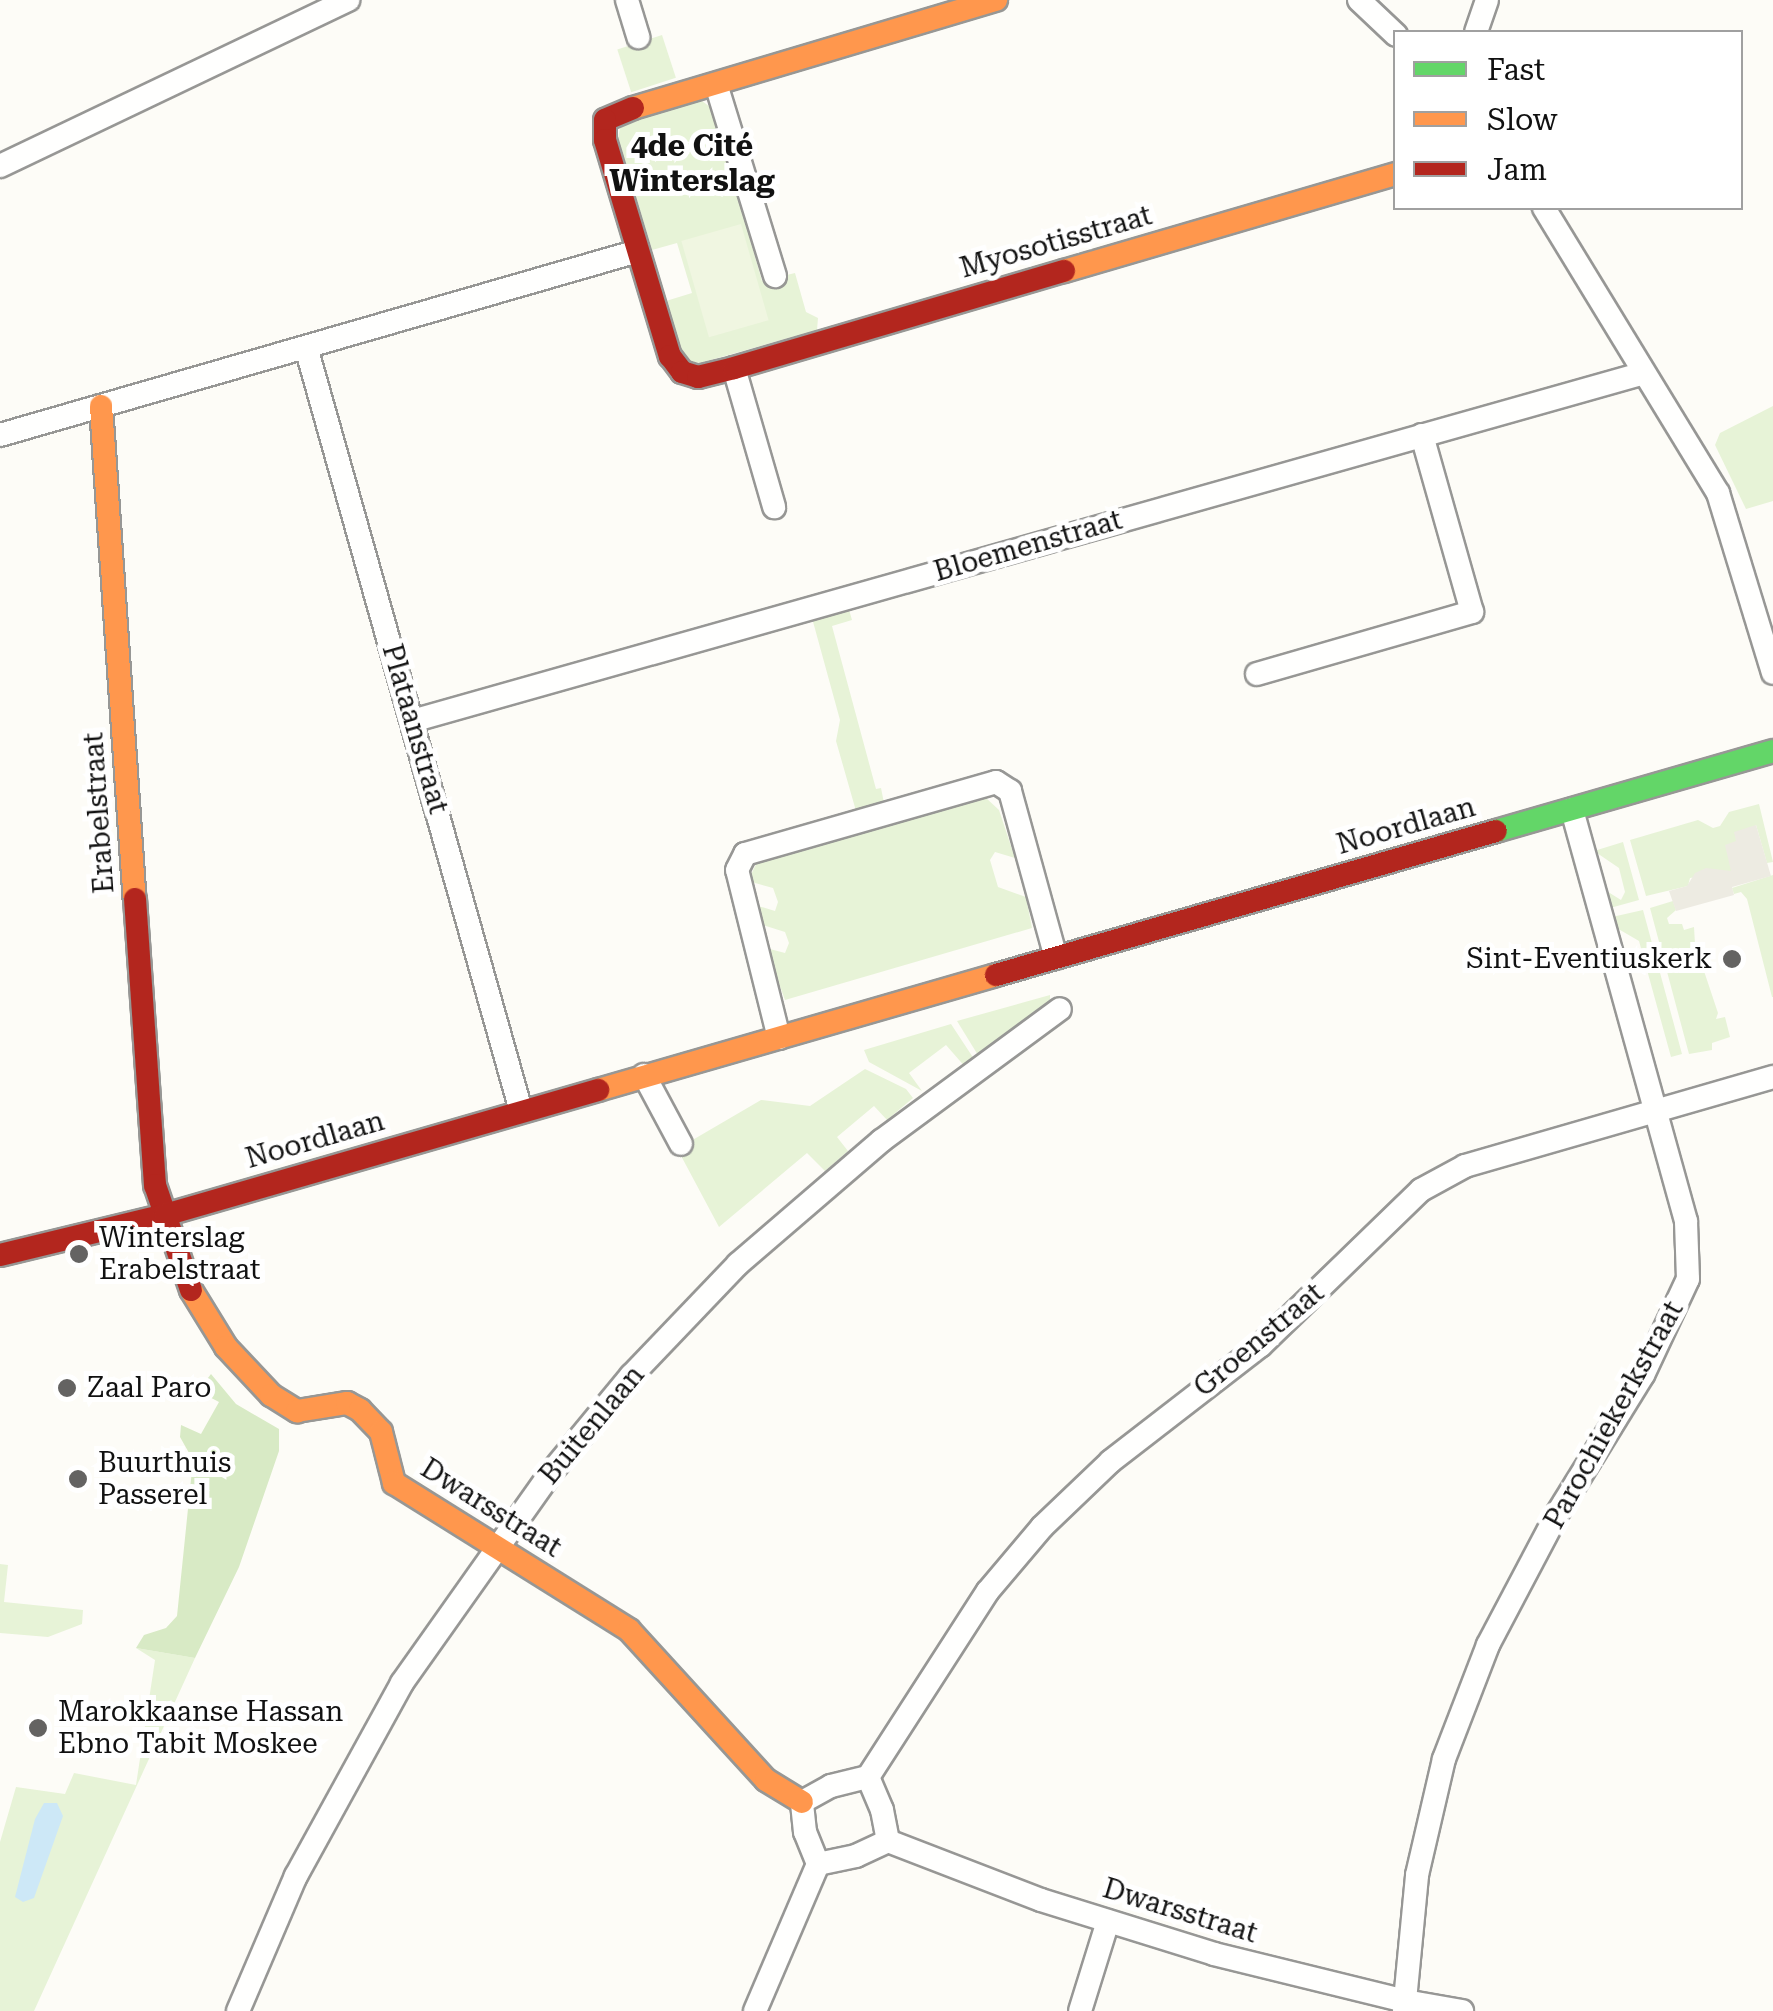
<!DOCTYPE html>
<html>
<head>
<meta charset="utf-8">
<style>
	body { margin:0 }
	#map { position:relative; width:1773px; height:2011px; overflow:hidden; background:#fdfcf7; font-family:"Roboto Serif",serif }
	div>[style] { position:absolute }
	.green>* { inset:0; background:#e7f3d7; transform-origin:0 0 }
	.forest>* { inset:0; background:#d8eac5 }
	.pitch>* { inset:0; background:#f0f6e1; transform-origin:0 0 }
	.plaza>* { inset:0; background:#edebe2 }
	.water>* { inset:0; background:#cde8f7 }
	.roads { filter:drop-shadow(2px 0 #979795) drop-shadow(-2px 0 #979795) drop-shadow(0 2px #979795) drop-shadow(0 -2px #979795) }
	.street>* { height:22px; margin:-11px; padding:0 11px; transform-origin:11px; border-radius:11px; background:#fffffe }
	.fast>* { height:22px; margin:-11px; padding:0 11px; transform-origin:11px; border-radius:11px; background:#63d668 }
	.slow>* { height:22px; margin:-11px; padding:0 11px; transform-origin:11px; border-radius:11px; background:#ff974d }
	.jam>* { height:22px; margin:-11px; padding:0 11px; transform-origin:11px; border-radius:11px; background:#b3261e }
	.dots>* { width:28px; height:28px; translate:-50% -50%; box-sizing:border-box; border:5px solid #fff; border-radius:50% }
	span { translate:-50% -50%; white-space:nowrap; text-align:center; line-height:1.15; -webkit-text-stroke:10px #fff; paint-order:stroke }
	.street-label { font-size:28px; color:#111 }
	.poi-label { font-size:28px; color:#111 }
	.right { translate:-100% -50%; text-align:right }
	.left { translate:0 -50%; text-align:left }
	.neighbourhood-label { font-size:30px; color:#111; font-weight:700 }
	.legend { position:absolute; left:1393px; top:30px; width:350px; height:180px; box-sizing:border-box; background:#fff; border:2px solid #a0a0a0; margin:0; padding:12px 18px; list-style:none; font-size:30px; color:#111 }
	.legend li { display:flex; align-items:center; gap:20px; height:50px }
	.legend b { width:50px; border:2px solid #a0a0a0 }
</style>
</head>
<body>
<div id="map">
	<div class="green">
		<div style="left:662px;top:35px;width:45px;height:47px;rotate:72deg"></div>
		<div style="clip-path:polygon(702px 101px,713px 109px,762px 281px,795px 273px,806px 312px,818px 318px,817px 330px,700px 363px,688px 361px,681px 353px,666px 301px,692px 293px,677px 243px,652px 250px,618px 138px,621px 124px)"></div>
		<div style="clip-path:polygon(1773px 406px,1773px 501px,1746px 509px,1715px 445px,1720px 433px)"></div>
		<div style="clip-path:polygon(848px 606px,852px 620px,832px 626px,876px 789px,881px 788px,884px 803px,856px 811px,836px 741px,840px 720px,812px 618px)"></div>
		<div style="clip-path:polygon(974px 796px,985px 797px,999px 810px,1015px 858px,995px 852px,990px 860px,998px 887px,1026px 897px,1032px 928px,785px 1000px,766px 948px,785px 953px,789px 943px,785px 932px,760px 924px,755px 905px,775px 911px,778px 902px,773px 888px,748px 881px,758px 860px)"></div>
		<div style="clip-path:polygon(1759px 804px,1773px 862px,1767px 863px,1756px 825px,1736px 841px,1732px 872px,1690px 878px,1688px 886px,1646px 896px,1630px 840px,1698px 820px,1713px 828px,1720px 826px,1729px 812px)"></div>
		<div style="clip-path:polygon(1623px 842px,1639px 900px,1610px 908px,1605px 890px,1621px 900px,1625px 892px,1619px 868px,1594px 851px)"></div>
		<div style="clip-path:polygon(1773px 875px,1773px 997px,1772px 997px,1747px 899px,1741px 892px,1734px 894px,1732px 888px)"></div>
		<div style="clip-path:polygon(1673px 901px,1676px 910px,1667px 918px,1669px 924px,1682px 924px,1684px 930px,1694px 927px,1695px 944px,1718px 1013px,1716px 1019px,1725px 1017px,1730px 1037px,1712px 1043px,1712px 1050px,1689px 1054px,1650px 908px)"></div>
		<div style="clip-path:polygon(1643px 910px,1682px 1054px,1671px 1057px,1639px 941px,1615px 927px,1612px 917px)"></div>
		<div style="clip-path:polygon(1050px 995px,1050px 1009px,981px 1060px,957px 1021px)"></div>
		<div style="clip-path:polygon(951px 1024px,976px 1062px,967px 1069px,946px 1045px,909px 1073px,922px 1091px,869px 1062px,864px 1050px)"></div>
		<div style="clip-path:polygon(865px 1069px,906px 1089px,913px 1098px,887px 1120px,874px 1106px,837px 1137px,848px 1151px,825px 1171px,807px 1153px,719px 1227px,679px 1152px,684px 1145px,761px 1100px,810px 1106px)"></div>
		<div style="clip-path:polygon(0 1564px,8px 1565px,4px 1602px,83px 1610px,82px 1624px,48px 1637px,0 1633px)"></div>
		<div style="clip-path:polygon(136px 1648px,195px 1658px,34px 2011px,0 2011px,0 1842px,16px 1787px,65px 1794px,74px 1773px,136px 1785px,155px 1660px)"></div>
	</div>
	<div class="forest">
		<div style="clip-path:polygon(211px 1374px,236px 1404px,279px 1429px,279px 1451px,239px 1567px,195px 1658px,136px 1648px,144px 1635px,166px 1628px,177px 1616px,193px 1460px,180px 1437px,181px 1425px,201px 1434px,219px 1402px,198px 1391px)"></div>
	</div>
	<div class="pitch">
		<div style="left:741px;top:224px;width:100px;height:62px;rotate:74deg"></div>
	</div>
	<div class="plaza">
		<div style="clip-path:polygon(1756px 825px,1771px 876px,1732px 887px,1734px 895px,1676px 911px,1669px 891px,1687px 886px,1695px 873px,1706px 868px,1731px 871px,1725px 845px,1736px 841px,1734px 832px)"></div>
	</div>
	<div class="water">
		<div style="clip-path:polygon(44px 1803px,57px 1803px,63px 1816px,34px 1898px,23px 1902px,15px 1897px,35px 1819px)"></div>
	</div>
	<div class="roads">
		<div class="street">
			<div style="left:627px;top:0;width:39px;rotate:73deg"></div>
			<div style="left:1359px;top:0;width:51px;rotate:43.4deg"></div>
			<div style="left:1476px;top:32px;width:34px;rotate:-71deg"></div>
			<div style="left:716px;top:84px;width:201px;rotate:72.9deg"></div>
			<div style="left:0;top:166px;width:386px;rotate:-25.5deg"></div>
			<div style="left:1544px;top:208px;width:334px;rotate:58.6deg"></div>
			<div style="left:1718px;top:493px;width:188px;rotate:73deg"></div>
			<div style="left:306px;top:347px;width:794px;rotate:74.28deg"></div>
			<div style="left:734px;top:368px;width:145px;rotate:73.9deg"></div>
			<div style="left:0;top:435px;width:664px;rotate:-16.09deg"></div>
			<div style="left:1257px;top:674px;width:224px;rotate:-16.1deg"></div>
			<div style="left:1472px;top:612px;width:184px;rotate:-105.8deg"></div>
			<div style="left:412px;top:721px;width:1280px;rotate:-15.77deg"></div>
			<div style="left:779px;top:1038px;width:173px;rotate:-104deg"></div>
			<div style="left:737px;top:870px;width:18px;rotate:-63deg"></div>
			<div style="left:745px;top:854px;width:261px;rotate:-16deg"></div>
			<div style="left:996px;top:782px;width:17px;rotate:33deg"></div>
			<div style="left:1010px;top:791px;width:173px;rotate:74.6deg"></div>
			<div style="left:644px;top:1075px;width:78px;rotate:61.8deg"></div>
			<div style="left:868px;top:1777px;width:221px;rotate:-57.2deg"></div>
			<div style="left:988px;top:1591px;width:84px;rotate:-49.8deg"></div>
			<div style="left:1042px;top:1527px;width:95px;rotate:-43.7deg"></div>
			<div style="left:1111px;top:1461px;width:188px;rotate:-37.7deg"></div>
			<div style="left:1260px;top:1346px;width:224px;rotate:-44.1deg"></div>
			<div style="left:1421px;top:1190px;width:50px;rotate:-28.6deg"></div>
			<div style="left:1465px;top:1166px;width:321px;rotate:-16.1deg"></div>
			<div style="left:868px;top:1777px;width:36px;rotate:67deg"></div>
			<div style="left:882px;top:1810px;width:32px;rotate:79deg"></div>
			<div style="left:888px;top:1841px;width:35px;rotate:155deg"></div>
			<div style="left:856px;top:1856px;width:39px;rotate:168deg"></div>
			<div style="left:818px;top:1864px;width:35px;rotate:-112deg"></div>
			<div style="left:805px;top:1832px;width:30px;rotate:-96deg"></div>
			<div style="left:802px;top:1802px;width:33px;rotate:-29deg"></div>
			<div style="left:831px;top:1786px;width:38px;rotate:-14deg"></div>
			<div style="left:888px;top:1841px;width:164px;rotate:21.1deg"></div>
			<div style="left:1041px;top:1900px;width:181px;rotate:17.3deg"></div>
			<div style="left:1214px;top:1954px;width:197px;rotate:13.8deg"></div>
			<div style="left:1405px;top:2001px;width:58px;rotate:10deg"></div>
			<div style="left:238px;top:2011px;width:147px;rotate:-66.8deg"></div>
			<div style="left:296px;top:1876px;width:220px;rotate:-61.2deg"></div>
			<div style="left:402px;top:1683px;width:255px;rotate:-54.7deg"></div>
			<div style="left:549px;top:1475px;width:129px;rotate:-50.4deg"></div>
			<div style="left:631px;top:1376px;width:155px;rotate:-46.3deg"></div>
			<div style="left:738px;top:1264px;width:189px;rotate:-40.7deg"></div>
			<div style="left:881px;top:1141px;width:222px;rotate:-36.4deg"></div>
			<div style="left:755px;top:2011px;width:160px;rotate:-66.8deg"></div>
			<div style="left:1080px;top:2011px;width:94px;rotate:-72.7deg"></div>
			<div style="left:1404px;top:2011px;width:137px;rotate:-84.5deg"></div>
			<div style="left:1417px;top:1875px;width:119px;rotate:-76.9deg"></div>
			<div style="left:1444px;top:1759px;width:122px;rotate:-68.9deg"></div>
			<div style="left:1488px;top:1645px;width:148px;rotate:-62.2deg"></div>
			<div style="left:1557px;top:1514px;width:163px;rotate:-58.3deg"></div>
			<div style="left:1643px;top:1375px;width:106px;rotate:-64.9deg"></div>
			<div style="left:1688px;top:1279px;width:58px;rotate:-92deg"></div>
			<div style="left:1686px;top:1221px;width:427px;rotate:-105.5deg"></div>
		</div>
		<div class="fast">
			<div style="left:1496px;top:831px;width:288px;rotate:-16.1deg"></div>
		</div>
		<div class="slow">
			<div style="left:633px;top:108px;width:379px;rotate:-16.6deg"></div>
			<div style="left:1064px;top:271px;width:346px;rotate:-16.3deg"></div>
			<div style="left:101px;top:406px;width:494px;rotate:86.1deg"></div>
			<div style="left:598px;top:1090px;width:414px;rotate:-16.1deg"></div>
			<div style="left:191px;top:1290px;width:67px;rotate:58.4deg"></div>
			<div style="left:226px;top:1347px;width:66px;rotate:46.8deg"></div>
			<div style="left:271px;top:1395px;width:31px;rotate:32deg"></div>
			<div style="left:297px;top:1411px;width:51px;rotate:-9.1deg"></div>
			<div style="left:347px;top:1403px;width:15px;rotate:28deg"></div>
			<div style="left:360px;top:1410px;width:30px;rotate:46deg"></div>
			<div style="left:381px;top:1432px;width:53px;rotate:75.7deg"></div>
			<div style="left:394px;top:1483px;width:277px;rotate:32deg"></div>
			<div style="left:629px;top:1630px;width:203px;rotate:47.6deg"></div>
			<div style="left:766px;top:1780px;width:42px;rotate:31.4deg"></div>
		</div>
		<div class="jam">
			<div style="left:633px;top:108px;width:30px;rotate:157deg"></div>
			<div style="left:605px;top:120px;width:20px;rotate:90deg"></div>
			<div style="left:605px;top:140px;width:226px;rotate:73.3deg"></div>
			<div style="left:670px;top:356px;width:20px;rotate:53deg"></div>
			<div style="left:682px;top:372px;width:17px;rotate:17deg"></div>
			<div style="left:698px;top:377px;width:37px;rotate:-14deg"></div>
			<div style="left:734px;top:368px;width:344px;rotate:-16.4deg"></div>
			<div style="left:135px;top:899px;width:287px;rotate:86deg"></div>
			<div style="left:155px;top:1185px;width:111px;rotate:71.1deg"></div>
			<div style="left:996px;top:975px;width:520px;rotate:-16.07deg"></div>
			<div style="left:0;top:1255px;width:170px;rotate:-13.6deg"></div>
			<div style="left:165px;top:1215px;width:451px;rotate:-16.1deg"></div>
		</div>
	</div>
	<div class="dots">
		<div style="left:1732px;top:959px;background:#646362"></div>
		<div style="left:79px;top:1254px;background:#646362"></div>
		<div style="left:67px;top:1388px;background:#646362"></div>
		<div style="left:78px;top:1479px;background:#646362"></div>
		<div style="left:38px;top:1728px;background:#646362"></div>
	</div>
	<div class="street-label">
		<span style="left:1056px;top:242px;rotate:-16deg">Myosotisstraat</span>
		<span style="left:1028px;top:546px;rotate:-16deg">Bloemenstraat</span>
		<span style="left:415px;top:729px;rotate:74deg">Plataanstraat</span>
		<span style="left:99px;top:813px;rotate:-94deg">Erabelstraat</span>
		<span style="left:1406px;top:826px;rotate:-16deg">Noordlaan</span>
		<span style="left:315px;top:1140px;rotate:-16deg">Noordlaan</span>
		<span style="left:1259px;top:1340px;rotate:-40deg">Groenstraat</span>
		<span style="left:1614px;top:1415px;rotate:-61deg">Parochiekerkstraat</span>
		<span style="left:592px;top:1425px;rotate:-50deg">Buitenlaan</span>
		<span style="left:491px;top:1508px;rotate:32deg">Dwarsstraat</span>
		<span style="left:1180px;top:1911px;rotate:17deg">Dwarsstraat</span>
	</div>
	<div class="poi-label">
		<span class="right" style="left:1712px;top:959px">Sint-Eventiuskerk</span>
		<span class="left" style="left:99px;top:1254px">Winterslag<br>Erabelstraat</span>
		<span class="left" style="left:87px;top:1388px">Zaal Paro</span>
		<span class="left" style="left:98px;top:1479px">Buurthuis<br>Passerel</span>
		<span class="left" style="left:58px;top:1728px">Marokkaanse Hassan<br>Ebno Tabit Moskee</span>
	</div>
	<div class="neighbourhood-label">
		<span style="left:692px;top:163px">4de Cité<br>Winterslag</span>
	</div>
	<ul class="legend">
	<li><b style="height:12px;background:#63d668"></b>Fast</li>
	<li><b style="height:12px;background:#ff974d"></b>Slow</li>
	<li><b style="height:12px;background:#b3261e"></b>Jam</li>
	</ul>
</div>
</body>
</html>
